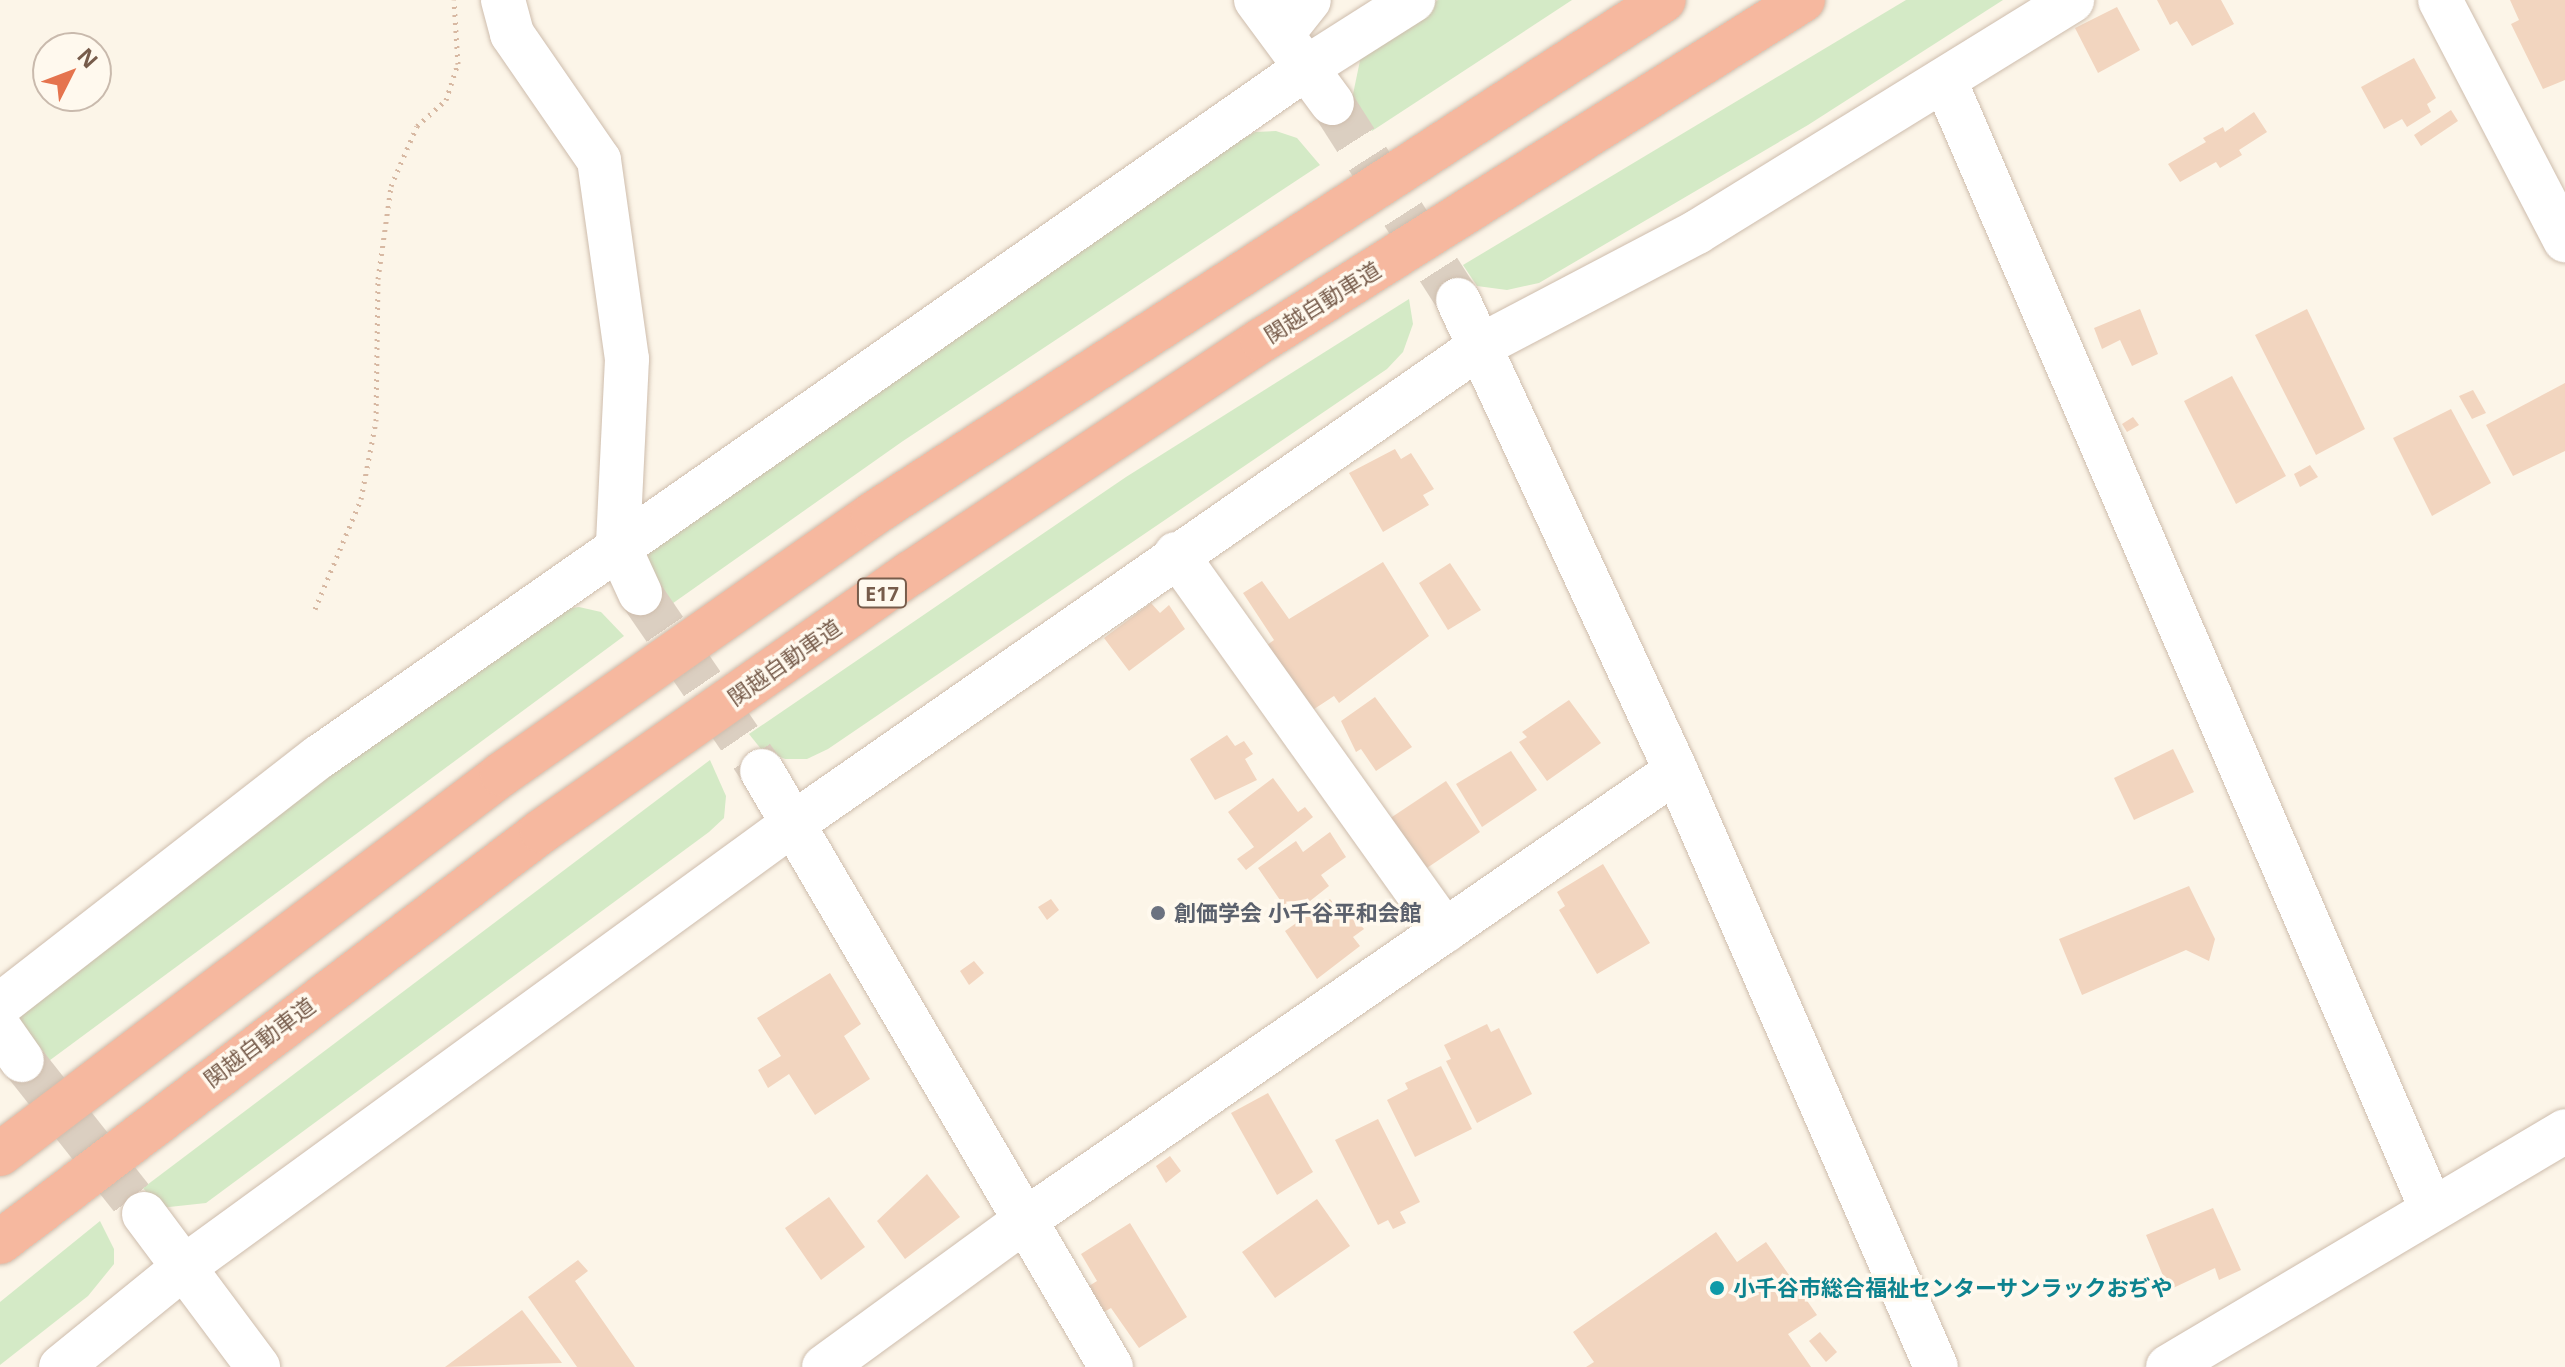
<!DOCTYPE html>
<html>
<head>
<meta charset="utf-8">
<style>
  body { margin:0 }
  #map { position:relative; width:2565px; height:1367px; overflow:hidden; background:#fcf5e8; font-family:"Noto Sans","Noto Sans JP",sans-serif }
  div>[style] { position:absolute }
  .green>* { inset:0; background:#d4eac6 }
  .building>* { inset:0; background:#f2d5bf }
  .minor-tunnel>* { height:44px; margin-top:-22px; transform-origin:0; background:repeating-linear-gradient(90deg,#dbcfc1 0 44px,transparent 0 66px) }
  .path>* { height:5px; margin-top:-2.5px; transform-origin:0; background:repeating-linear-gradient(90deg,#d7b8a2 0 2px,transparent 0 8px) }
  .roads { filter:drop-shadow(0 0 2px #cebdad) drop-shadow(0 0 2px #cebdad) }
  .minor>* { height:44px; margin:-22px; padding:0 22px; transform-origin:22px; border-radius:22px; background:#fff }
  .highway>* { height:44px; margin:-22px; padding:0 22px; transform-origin:22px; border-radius:22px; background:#f6b89f }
  .dots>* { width:22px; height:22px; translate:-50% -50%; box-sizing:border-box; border:4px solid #fff9ee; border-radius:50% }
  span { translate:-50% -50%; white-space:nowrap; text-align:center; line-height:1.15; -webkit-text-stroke:7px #fff9ee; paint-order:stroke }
  .shield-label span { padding:2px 6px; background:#fff9ee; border:2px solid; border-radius:6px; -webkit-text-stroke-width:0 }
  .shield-label { font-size:20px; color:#775c4b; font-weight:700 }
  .street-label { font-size:22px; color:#775c4b }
  .worship-label { font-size:22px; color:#5b616d; font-weight:700 }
  .left { translate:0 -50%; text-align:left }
  .culture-label { font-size:22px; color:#0d838f; font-weight:700 }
  .north { position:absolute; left:32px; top:32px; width:80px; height:80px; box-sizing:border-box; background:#fff9ee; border:2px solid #c9baad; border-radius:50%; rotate:48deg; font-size:22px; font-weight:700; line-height:32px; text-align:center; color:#775c4b }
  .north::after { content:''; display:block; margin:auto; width:28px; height:36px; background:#e5744e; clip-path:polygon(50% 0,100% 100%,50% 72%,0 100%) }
</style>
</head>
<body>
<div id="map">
  <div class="green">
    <div style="clip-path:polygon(1438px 0,1572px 0,1372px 131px,1352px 99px,1362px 51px)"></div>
    <div style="clip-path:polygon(1906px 0,2003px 0,1808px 125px,1539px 283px,1507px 290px,1477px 286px,1463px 265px)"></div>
    <div style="clip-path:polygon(1276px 131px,1297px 138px,1320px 165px,903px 441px,659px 613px,639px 572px,652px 548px,1178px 176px,1255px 132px)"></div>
    <div style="clip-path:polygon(1409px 299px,1413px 324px,1403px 352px,1387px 369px,828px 749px,807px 759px,785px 759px,761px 749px,749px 734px,1126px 477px)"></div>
    <div style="clip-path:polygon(579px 607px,601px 612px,624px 636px,38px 1069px,17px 1025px,22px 1011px,490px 652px,557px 610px)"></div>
    <div style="clip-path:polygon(710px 760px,726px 796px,724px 818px,709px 832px,206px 1203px,160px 1208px,143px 1188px)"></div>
    <div style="clip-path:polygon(100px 1221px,114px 1249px,114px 1264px,88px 1296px,0 1365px,0 1302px)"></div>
  </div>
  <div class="building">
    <div style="clip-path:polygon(2157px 0,2221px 0,2234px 24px,2192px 46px,2177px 21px,2170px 25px)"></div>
    <div style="clip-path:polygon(2510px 0,2565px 0,2565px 80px,2543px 89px,2511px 24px,2519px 20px)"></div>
    <div style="clip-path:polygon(2117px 7px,2140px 50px,2098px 73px,2075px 28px)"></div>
    <div style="clip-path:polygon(2414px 58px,2436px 98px,2427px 104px,2431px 112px,2407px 127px,2402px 119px,2384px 129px,2361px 87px)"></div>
    <div style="clip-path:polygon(2451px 110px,2458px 121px,2421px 146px,2414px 135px)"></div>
    <div style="clip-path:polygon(2254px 112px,2267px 132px,2239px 150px,2242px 155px,2220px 168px,2216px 162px,2180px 182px,2168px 164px,2206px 142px,2203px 138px,2223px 127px,2225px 132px)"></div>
    <div style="clip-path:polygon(2140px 309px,2158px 354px,2132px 366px,2120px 340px,2102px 349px,2094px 328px)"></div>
    <div style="clip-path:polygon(2307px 309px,2365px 429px,2316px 455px,2255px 335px)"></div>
    <div style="clip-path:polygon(2232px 376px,2286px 476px,2236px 504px,2184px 401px)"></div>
    <div style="clip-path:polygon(2565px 383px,2565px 451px,2513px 476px,2486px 425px)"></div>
    <div style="clip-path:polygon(2473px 390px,2486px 413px,2472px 419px,2459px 396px)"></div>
    <div style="clip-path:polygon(2451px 409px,2491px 483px,2432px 516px,2393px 438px)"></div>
    <div style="clip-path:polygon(2133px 417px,2139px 425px,2127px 432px,2122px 424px)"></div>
    <div style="clip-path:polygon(1395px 449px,1401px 459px,1411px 453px,1434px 489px,1423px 495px,1429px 505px,1383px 532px,1349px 473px)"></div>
    <div style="clip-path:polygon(2310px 465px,2318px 477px,2300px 487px,2294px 474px)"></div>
    <div style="clip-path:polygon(1383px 562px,1429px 636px,1339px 703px,1334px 696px,1305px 715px,1263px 648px,1274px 640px,1243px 593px,1262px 581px,1289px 619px)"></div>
    <div style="clip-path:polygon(1450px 563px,1481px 610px,1448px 630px,1419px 583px)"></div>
    <div style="clip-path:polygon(1151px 603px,1160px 613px,1169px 605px,1185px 629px,1129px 671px,1104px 638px)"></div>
    <div style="clip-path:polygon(1375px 697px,1412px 747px,1376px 771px,1361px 749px,1356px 752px,1341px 721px)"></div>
    <div style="clip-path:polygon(1569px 700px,1601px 743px,1547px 781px,1519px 742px,1527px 737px,1522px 732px)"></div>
    <div style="clip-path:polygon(1227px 735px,1235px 746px,1244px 741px,1253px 754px,1245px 759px,1257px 780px,1215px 800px,1190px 759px)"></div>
    <div style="clip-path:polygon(2173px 749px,2194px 792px,2134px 820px,2114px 778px)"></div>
    <div style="clip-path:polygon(1511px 751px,1537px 790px,1482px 827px,1456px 784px)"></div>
    <div style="clip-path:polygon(1273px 778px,1298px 812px,1305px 807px,1313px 817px,1246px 870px,1237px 859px,1254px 847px,1228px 812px)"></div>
    <div style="clip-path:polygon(1446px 781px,1480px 832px,1424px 870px,1389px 819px)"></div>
    <div style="clip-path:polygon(1330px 832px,1346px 857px,1321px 875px,1329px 886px,1291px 916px,1258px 868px,1296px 841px,1303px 852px)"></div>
    <div style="clip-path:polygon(1603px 864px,1650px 943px,1597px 974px,1559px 910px,1565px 906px,1557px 892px)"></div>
    <div style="clip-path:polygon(2189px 886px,2215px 939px,2209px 961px,2186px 950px,2082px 995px,2059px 939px)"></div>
    <div style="clip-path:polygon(1051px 899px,1059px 910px,1047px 920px,1038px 907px)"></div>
    <div style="clip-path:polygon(1330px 899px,1346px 919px,1352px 915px,1364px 929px,1353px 937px,1360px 946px,1317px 979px,1285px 931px)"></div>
    <div style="clip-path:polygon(974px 961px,984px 973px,969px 985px,960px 971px)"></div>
    <div style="clip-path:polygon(830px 973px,861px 1024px,844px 1036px,870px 1079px,815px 1115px,789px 1074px,768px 1088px,758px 1070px,781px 1056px,757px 1018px)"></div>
    <div style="clip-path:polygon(1487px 1024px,1491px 1032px,1499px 1028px,1532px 1094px,1477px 1123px,1446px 1061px,1451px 1059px,1444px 1045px)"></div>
    <div style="clip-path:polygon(1441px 1066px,1472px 1129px,1415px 1157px,1387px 1100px,1408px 1089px,1405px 1083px)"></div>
    <div style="clip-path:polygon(1268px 1093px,1313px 1172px,1277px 1195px,1231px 1113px)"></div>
    <div style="clip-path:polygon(1378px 1119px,1420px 1202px,1400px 1212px,1406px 1223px,1393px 1229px,1388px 1220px,1378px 1225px,1335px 1140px)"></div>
    <div style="clip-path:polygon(1170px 1156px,1181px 1171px,1166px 1183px,1156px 1166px)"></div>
    <div style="clip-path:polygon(927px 1174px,960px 1217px,905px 1259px,877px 1221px)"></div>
    <div style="clip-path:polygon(829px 1197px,865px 1247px,821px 1280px,785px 1228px)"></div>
    <div style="clip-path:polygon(1317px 1199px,1350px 1246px,1275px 1298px,1242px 1252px)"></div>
    <div style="clip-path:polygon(2213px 1208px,2241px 1270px,2219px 1280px,2215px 1268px,2169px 1290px,2146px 1235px)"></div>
    <div style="clip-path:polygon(1130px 1223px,1187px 1317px,1139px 1348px,1111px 1308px,1104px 1312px,1089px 1286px,1097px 1281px,1081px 1254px)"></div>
    <div style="clip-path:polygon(1716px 1232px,1737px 1262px,1766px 1242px,1817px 1315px,1788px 1334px,1811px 1367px,1586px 1367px,1594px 1362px,1573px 1332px)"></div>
    <div style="clip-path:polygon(578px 1260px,588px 1271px,575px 1281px,635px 1367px,577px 1367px,528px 1297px)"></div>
    <div style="clip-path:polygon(522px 1310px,562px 1363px,445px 1367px)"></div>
    <div style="clip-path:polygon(1820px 1332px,1837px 1352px,1826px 1362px,1809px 1341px)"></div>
  </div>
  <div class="minor-tunnel">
    <div style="left:1332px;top:103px;width:234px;rotate:57.4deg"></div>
    <div style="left:640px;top:593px;width:216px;rotate:55.6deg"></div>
    <div style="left:22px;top:1060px;width:196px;rotate:51.6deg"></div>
  </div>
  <div class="path">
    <div style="left:315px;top:609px;width:119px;rotate:-67.3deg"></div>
    <div style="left:361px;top:499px;width:79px;rotate:-79.1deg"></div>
    <div style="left:376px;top:421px;width:142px;rotate:-89.2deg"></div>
    <div style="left:378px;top:279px;width:94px;rotate:-82deg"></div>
    <div style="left:391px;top:186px;width:65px;rotate:-66.6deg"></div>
    <div style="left:417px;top:126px;width:39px;rotate:-42deg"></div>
    <div style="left:446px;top:100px;width:38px;rotate:-72deg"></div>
    <div style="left:458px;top:64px;width:64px;rotate:-93.6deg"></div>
  </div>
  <div class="roads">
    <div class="minor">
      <div style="left:503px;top:0;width:35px;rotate:75deg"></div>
      <div style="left:512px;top:34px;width:153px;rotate:55.4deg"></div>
      <div style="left:599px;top:160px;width:201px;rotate:82deg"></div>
      <div style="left:627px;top:359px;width:186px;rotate:92.8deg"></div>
      <div style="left:618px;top:545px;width:53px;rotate:65.4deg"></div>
      <div style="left:1256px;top:0;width:128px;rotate:53.6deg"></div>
      <div style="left:2440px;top:0;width:271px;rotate:62.5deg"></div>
      <div style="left:1282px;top:34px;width:43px;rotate:-51.5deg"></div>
      <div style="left:1945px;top:81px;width:1227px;rotate:66.67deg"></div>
      <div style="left:1458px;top:300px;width:519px;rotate:65.16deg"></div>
      <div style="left:1676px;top:771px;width:650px;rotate:66.43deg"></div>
      <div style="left:1176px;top:554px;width:463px;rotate:54.5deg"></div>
      <div style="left:762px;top:771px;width:691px;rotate:59.65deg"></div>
      <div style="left:0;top:1005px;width:404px;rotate:-37.9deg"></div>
      <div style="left:319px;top:757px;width:1204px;rotate:-34.92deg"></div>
      <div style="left:1306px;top:68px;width:127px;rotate:-32.4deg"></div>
      <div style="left:0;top:1029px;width:38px;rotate:55deg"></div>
      <div style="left:144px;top:1214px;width:191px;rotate:53.3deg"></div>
      <div style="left:61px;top:1367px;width:159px;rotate:-39.1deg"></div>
      <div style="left:184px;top:1267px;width:754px;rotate:-36.05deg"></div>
      <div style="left:794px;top:823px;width:838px;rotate:-34.79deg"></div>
      <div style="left:1482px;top:345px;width:243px;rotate:-27.7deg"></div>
      <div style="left:1697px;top:232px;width:441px;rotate:-31.7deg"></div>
      <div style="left:824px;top:1367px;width:253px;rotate:-36.1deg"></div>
      <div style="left:1028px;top:1218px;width:787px;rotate:-34.6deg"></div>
      <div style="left:2168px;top:1367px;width:462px;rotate:-30.7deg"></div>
    </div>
    <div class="highway">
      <div style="left:0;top:1154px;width:630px;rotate:-37.12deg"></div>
      <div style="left:502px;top:774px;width:453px;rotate:-35deg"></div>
      <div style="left:873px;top:514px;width:943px;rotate:-33.02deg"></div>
      <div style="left:0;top:1242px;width:680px;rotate:-37.17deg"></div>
      <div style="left:542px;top:831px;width:450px;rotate:-35deg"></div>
      <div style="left:911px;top:573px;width:421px;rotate:-33.6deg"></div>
      <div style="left:1262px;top:340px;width:639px;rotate:-32.15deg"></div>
    </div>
  </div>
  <div class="dots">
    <div style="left:1158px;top:913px;background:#6b7280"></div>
    <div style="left:1717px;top:1288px;background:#0f9aa8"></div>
  </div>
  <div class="shield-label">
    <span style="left:882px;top:593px">E17</span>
  </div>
  <div class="street-label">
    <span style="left:1322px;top:302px;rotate:-32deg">関越自動車道</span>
    <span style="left:784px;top:662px;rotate:-35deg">関越自動車道</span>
    <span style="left:259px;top:1042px;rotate:-37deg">関越自動車道</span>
  </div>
  <div class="worship-label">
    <span class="left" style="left:1174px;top:913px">創価学会 小千谷平和会館</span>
  </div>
  <div class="culture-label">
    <span class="left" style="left:1733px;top:1288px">小千谷市総合福祉センターサンラックおぢや</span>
  </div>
  <div class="north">N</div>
</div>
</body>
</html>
